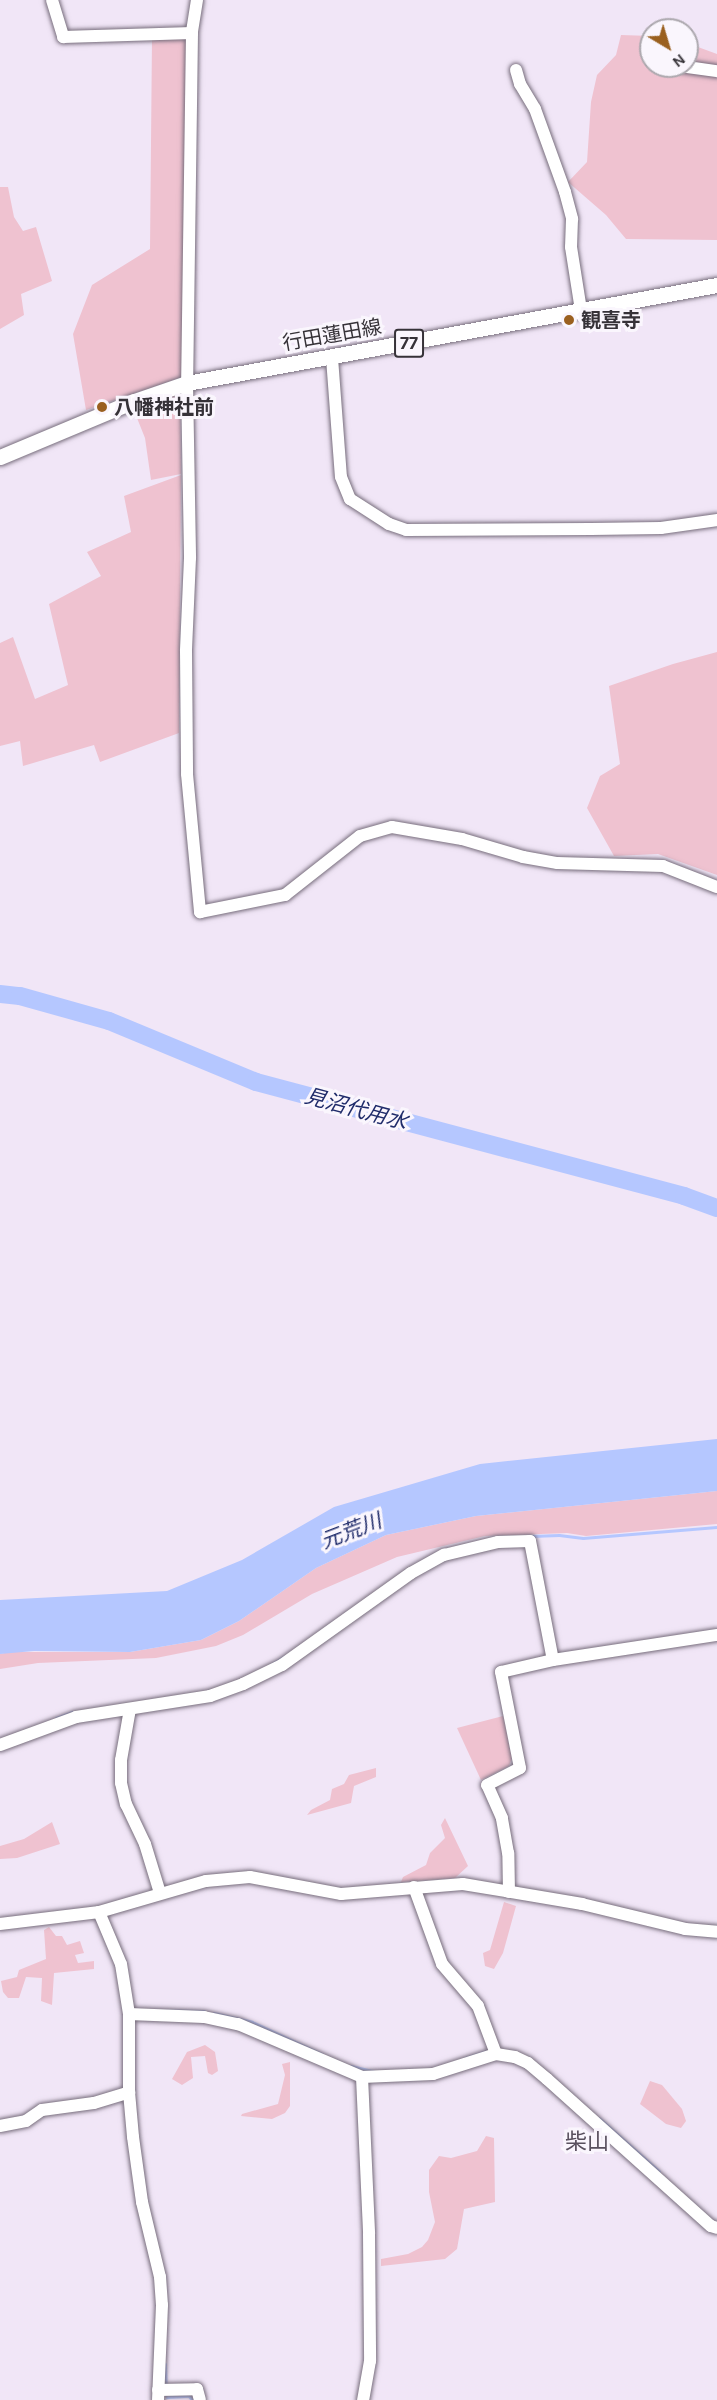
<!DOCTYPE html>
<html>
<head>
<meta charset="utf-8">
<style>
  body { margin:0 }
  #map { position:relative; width:717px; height:2400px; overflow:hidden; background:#f1e6f7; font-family:Karla,"Noto Sans JP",sans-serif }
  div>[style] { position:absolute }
  .green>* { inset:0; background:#efc2d0 }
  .water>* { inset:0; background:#b5c7ff }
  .stream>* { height:3px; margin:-1.5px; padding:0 1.5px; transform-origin:1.5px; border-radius:1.5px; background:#b5c7ff }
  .canal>* { height:10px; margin:-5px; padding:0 5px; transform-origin:5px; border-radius:5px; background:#b5c7ff }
  .river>* { height:18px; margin:-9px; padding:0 9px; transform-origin:9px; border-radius:9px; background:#b5c7ff }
  .roads { filter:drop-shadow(0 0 2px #776d7c) drop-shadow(0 0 2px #776d7c) }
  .minor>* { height:12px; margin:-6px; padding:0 6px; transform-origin:6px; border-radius:6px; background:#fff }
  .major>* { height:15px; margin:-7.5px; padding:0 7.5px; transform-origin:7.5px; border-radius:7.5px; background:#fff }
  .dots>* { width:16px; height:16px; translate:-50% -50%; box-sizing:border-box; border:3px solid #faf6fd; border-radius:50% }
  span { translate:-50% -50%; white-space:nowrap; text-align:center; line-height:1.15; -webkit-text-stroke:6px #faf6fd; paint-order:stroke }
  .shield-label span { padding:2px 4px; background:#faf6fd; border:2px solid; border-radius:4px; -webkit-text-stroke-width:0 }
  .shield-label { font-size:18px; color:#363238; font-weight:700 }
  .poi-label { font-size:20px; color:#363238; font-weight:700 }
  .left { translate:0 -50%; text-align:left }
  .street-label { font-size:20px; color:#363238 }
  .water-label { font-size:21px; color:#1f2b6a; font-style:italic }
  .quarter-label { font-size:22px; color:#59505e }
  .north { position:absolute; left:639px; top:18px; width:60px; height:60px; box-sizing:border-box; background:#faf6fd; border:2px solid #aca8ae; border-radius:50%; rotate:142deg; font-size:16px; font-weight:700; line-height:24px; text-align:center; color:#363238 }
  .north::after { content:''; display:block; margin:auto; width:21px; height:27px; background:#9a601f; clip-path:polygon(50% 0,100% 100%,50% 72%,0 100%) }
</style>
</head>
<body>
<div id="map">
  <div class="green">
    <div style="clip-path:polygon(621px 35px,651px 36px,651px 66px,687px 66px,687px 43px,717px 54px,717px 240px,626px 239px,606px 215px,568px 182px,587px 162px,591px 102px,597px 75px,616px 55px)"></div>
    <div style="clip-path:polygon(152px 37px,188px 38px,182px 377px,86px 410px,73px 334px,92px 285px,150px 249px)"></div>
    <div style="clip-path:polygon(0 187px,8px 187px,14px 217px,23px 231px,36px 227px,52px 281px,21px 294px,24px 315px,0 329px)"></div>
    <div style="clip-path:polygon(180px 392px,181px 474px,151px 480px,145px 438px,133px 408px)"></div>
    <div style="clip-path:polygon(181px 475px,179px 733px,100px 762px,94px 745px,23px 766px,20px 741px,0 746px,0 643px,13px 637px,35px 699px,68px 685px,49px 604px,101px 576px,87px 552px,131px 532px,124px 496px)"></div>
    <div style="clip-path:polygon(717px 652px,717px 875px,658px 854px,614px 856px,587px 808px,600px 776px,620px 764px,609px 686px,673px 664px)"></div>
    <div style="clip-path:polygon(717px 1491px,717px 1524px,586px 1536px,567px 1533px,485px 1536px,397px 1557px,312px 1594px,243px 1635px,216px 1646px,156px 1658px,38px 1663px,0 1669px,0 1654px,9px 1652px,130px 1652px,201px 1640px,239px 1621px,316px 1568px,386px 1535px,476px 1516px)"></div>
    <div style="clip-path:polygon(503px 1716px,512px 1758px,509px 1766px,481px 1780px,457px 1728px)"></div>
    <div style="clip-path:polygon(376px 1768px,376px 1777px,354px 1786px,351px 1803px,307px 1815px,311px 1810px,330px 1800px,332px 1789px,344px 1784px,349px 1775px)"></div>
    <div style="clip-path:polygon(445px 1818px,468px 1866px,455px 1878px,401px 1882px,403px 1877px,426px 1865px,430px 1853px,445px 1838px,441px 1825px)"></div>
    <div style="clip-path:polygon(52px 1822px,60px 1844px,17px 1858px,0 1859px,0 1846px,24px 1839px)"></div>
    <div style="clip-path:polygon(504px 1902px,516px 1906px,503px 1953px,494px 1969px,485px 1966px,483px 1953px,490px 1950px)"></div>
    <div style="clip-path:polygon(49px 1927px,56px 1936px,62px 1936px,67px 1945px,80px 1941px,84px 1953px,75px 1955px,78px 1963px,94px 1961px,94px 1969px,54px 1973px,52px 2005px,41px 2001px,42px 1978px,26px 1977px,19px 1998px,8px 1998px,3px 1992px,1px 1981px,17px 1977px,19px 1970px,46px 1959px,44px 1930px)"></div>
    <div style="clip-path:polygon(205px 2045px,215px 2052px,218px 2071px,212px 2075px,208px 2073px,205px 2056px,191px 2057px,193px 2078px,182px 2085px,172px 2079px,187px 2052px)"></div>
    <div style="clip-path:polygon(290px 2062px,290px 2106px,285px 2113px,272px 2119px,241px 2116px,242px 2114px,278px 2104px,285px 2075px,282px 2064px)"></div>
    <div style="clip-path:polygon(650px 2081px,662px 2085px,682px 2109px,686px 2121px,681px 2128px,666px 2124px,640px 2104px)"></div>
    <div style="clip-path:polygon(486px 2136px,494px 2138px,495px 2202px,464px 2209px,457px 2249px,445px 2259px,381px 2266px,381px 2259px,408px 2254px,422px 2247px,428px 2240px,435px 2222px,429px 2192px,429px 2170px,439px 2156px,451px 2158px,477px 2151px)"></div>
  </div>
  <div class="water">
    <div style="clip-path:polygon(717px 1439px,717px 1491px,476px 1516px,386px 1535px,316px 1568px,239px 1621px,201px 1640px,130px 1652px,34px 1651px,0 1654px,0 1600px,167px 1591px,242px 1560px,334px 1507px,480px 1464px)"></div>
  </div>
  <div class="stream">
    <div style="left:531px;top:1536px;width:28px;rotate:-2deg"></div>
    <div style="left:559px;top:1535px;width:24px;rotate:7deg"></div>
    <div style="left:583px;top:1538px;width:134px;rotate:-4.7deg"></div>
    <div style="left:270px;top:1665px;width:17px;rotate:-31deg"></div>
    <div style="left:56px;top:1718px;width:17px;rotate:-21deg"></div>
    <div style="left:137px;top:2010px;width:67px;rotate:0.9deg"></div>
    <div style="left:214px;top:2013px;width:39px;rotate:13deg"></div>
    <div style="left:252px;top:2022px;width:77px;rotate:24.6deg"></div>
    <div style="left:465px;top:2058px;width:23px;rotate:-18deg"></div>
    <div style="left:351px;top:2066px;width:23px;rotate:13deg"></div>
    <div style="left:599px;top:2118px;width:80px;rotate:41.5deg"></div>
    <div style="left:165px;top:2364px;width:23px;rotate:88deg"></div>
    <div style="left:167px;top:2394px;width:3px;rotate:90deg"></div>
    <div style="left:167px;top:2397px;width:22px;rotate:-3deg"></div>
    <div style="left:189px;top:2396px;width:5px;rotate:53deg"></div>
  </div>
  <div class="canal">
    <div style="left:256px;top:1082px;width:443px;rotate:14.9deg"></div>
    <div style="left:684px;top:1196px;width:35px;rotate:20deg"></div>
  </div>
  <div class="river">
    <div style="left:0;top:994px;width:20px;rotate:6deg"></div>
    <div style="left:20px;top:996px;width:92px;rotate:15.7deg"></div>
    <div style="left:109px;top:1021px;width:159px;rotate:22.5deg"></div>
    <div style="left:256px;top:1082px;width:443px;rotate:14.9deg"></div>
    <div style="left:684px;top:1196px;width:35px;rotate:20deg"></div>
  </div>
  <div class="roads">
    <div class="minor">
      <div style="left:52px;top:0;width:39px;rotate:73deg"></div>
      <div style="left:63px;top:37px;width:129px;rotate:-1.8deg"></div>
      <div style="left:197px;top:0;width:33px;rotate:99deg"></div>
      <div style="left:192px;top:33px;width:350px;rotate:90.8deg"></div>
      <div style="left:187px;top:383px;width:175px;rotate:89deg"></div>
      <div style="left:190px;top:558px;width:93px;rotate:92.5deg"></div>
      <div style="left:186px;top:651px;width:123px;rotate:89.5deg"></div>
      <div style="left:187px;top:774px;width:139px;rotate:84.6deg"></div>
      <div style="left:200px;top:912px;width:87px;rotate:-11.3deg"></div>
      <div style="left:285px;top:895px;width:95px;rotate:-38.2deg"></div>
      <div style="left:360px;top:836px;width:33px;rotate:-16deg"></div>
      <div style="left:392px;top:827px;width:71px;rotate:9.7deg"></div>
      <div style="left:462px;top:839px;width:64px;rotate:16.4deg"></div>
      <div style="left:523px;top:857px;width:35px;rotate:10deg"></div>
      <div style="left:557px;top:863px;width:106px;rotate:1.6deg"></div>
      <div style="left:663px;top:866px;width:58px;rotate:21.3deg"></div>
      <div style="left:680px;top:66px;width:37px;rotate:8deg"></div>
      <div style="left:516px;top:70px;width:15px;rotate:74deg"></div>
      <div style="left:520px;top:84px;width:29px;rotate:59deg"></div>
      <div style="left:535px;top:109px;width:88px;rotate:70.1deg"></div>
      <div style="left:565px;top:192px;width:28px;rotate:75deg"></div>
      <div style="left:572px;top:219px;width:28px;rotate:92deg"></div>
      <div style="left:571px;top:247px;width:64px;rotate:81deg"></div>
      <div style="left:332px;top:358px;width:119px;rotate:85.7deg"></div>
      <div style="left:341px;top:477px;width:24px;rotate:68deg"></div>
      <div style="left:350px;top:499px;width:46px;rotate:32.7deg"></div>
      <div style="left:389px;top:524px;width:18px;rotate:19deg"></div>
      <div style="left:406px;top:530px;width:185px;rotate:-0.3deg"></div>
      <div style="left:591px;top:529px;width:70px;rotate:-0.8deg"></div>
      <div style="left:661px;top:528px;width:57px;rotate:-8.1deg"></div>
      <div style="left:130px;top:1709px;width:52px;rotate:100deg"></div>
      <div style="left:121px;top:1760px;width:23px;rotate:90deg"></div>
      <div style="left:121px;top:1783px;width:22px;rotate:77deg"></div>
      <div style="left:126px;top:1804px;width:44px;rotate:64.6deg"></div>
      <div style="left:145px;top:1844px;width:51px;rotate:73deg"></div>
      <div style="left:0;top:1745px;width:81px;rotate:-20.2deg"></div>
      <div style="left:76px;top:1717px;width:136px;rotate:-8.9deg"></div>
      <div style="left:210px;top:1696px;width:35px;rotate:-20deg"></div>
      <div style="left:243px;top:1684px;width:43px;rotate:-26deg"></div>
      <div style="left:282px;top:1665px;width:158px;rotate:-35.5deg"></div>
      <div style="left:411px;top:1573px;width:38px;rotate:-29deg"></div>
      <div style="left:444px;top:1555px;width:56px;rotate:-13.5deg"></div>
      <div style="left:498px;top:1542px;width:32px;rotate:-2deg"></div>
      <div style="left:530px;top:1541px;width:121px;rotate:79.1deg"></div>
      <div style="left:414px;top:1887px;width:82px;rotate:70deg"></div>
      <div style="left:442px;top:1964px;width:55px;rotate:49.4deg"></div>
      <div style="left:478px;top:2006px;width:51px;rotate:69.4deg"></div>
      <div style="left:509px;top:1892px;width:39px;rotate:-91deg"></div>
      <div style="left:508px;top:1853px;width:36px;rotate:-100deg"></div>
      <div style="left:502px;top:1818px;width:36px;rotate:-114deg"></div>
      <div style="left:487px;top:1785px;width:37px;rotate:-27deg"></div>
      <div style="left:520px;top:1768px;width:98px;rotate:-101.2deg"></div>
      <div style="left:501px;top:1672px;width:53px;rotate:-13deg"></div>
      <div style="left:553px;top:1660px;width:166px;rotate:-8.7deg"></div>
      <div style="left:99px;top:1912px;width:56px;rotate:67.1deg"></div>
      <div style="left:121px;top:1964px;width:51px;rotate:80.9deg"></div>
      <div style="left:129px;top:2014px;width:78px;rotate:90deg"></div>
      <div style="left:129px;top:2092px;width:45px;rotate:84.9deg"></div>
      <div style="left:133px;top:2137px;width:66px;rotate:82.1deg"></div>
      <div style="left:142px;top:2202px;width:77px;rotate:76.5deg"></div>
      <div style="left:160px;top:2277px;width:28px;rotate:86deg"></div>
      <div style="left:162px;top:2305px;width:95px;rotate:92.4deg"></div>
      <div style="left:0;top:1924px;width:100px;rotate:-6.9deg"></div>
      <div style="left:99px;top:1912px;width:111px;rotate:-16.2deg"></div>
      <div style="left:206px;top:1881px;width:44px;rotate:-5.2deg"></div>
      <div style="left:250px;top:1877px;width:93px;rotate:10.6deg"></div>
      <div style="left:341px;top:1894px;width:122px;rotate:-4.7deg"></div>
      <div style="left:463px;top:1884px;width:121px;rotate:9.5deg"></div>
      <div style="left:582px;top:1904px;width:106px;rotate:13.6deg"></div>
      <div style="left:685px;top:1929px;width:32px;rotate:5deg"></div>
      <div style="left:129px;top:2014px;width:75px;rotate:2.3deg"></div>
      <div style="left:204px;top:2017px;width:35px;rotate:12deg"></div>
      <div style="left:238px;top:2024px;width:135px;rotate:23.1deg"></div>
      <div style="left:362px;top:2077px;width:71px;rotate:-2.4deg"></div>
      <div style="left:433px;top:2074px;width:66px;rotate:-17.6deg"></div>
      <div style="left:496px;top:2054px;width:19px;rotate:9deg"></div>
      <div style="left:515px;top:2057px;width:14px;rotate:25deg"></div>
      <div style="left:528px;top:2063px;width:25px;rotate:40deg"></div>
      <div style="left:547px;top:2079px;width:220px;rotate:41.9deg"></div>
      <div style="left:711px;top:2226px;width:6px;rotate:18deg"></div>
      <div style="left:362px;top:2077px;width:157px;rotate:87.4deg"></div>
      <div style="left:369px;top:2234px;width:127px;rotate:89.5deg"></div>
      <div style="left:370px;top:2361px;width:40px;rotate:100deg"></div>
      <div style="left:0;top:2126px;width:26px;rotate:-11deg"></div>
      <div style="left:26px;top:2121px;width:19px;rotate:-35deg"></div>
      <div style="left:42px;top:2110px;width:52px;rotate:-7.7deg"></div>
      <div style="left:94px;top:2103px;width:37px;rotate:-17deg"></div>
      <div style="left:158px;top:2390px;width:39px;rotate:-1deg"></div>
      <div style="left:197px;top:2389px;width:11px;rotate:75deg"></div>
    </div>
    <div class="major">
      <div style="left:0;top:457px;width:145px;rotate:-22.7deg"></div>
      <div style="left:134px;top:401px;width:56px;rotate:-18.8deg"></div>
      <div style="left:187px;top:383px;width:539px;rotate:-10.48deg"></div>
    </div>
  </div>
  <div class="dots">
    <div style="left:569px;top:320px;background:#9a601f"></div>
    <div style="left:102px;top:407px;background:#9a601f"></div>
  </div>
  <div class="shield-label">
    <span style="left:409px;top:343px">77</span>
  </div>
  <div class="poi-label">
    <span class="left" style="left:581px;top:320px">観喜寺</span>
    <span class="left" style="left:114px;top:407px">八幡神社前</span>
  </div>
  <div class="street-label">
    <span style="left:332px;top:335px;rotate:-10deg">行田蓮田線</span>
  </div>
  <div class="water-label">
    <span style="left:356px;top:1109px;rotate:15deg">見沼代用水</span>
    <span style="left:351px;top:1531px;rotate:-21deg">元荒川</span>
  </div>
  <div class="quarter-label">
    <span style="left:587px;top:2143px">柴山</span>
  </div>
  <div class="north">N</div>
</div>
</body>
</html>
